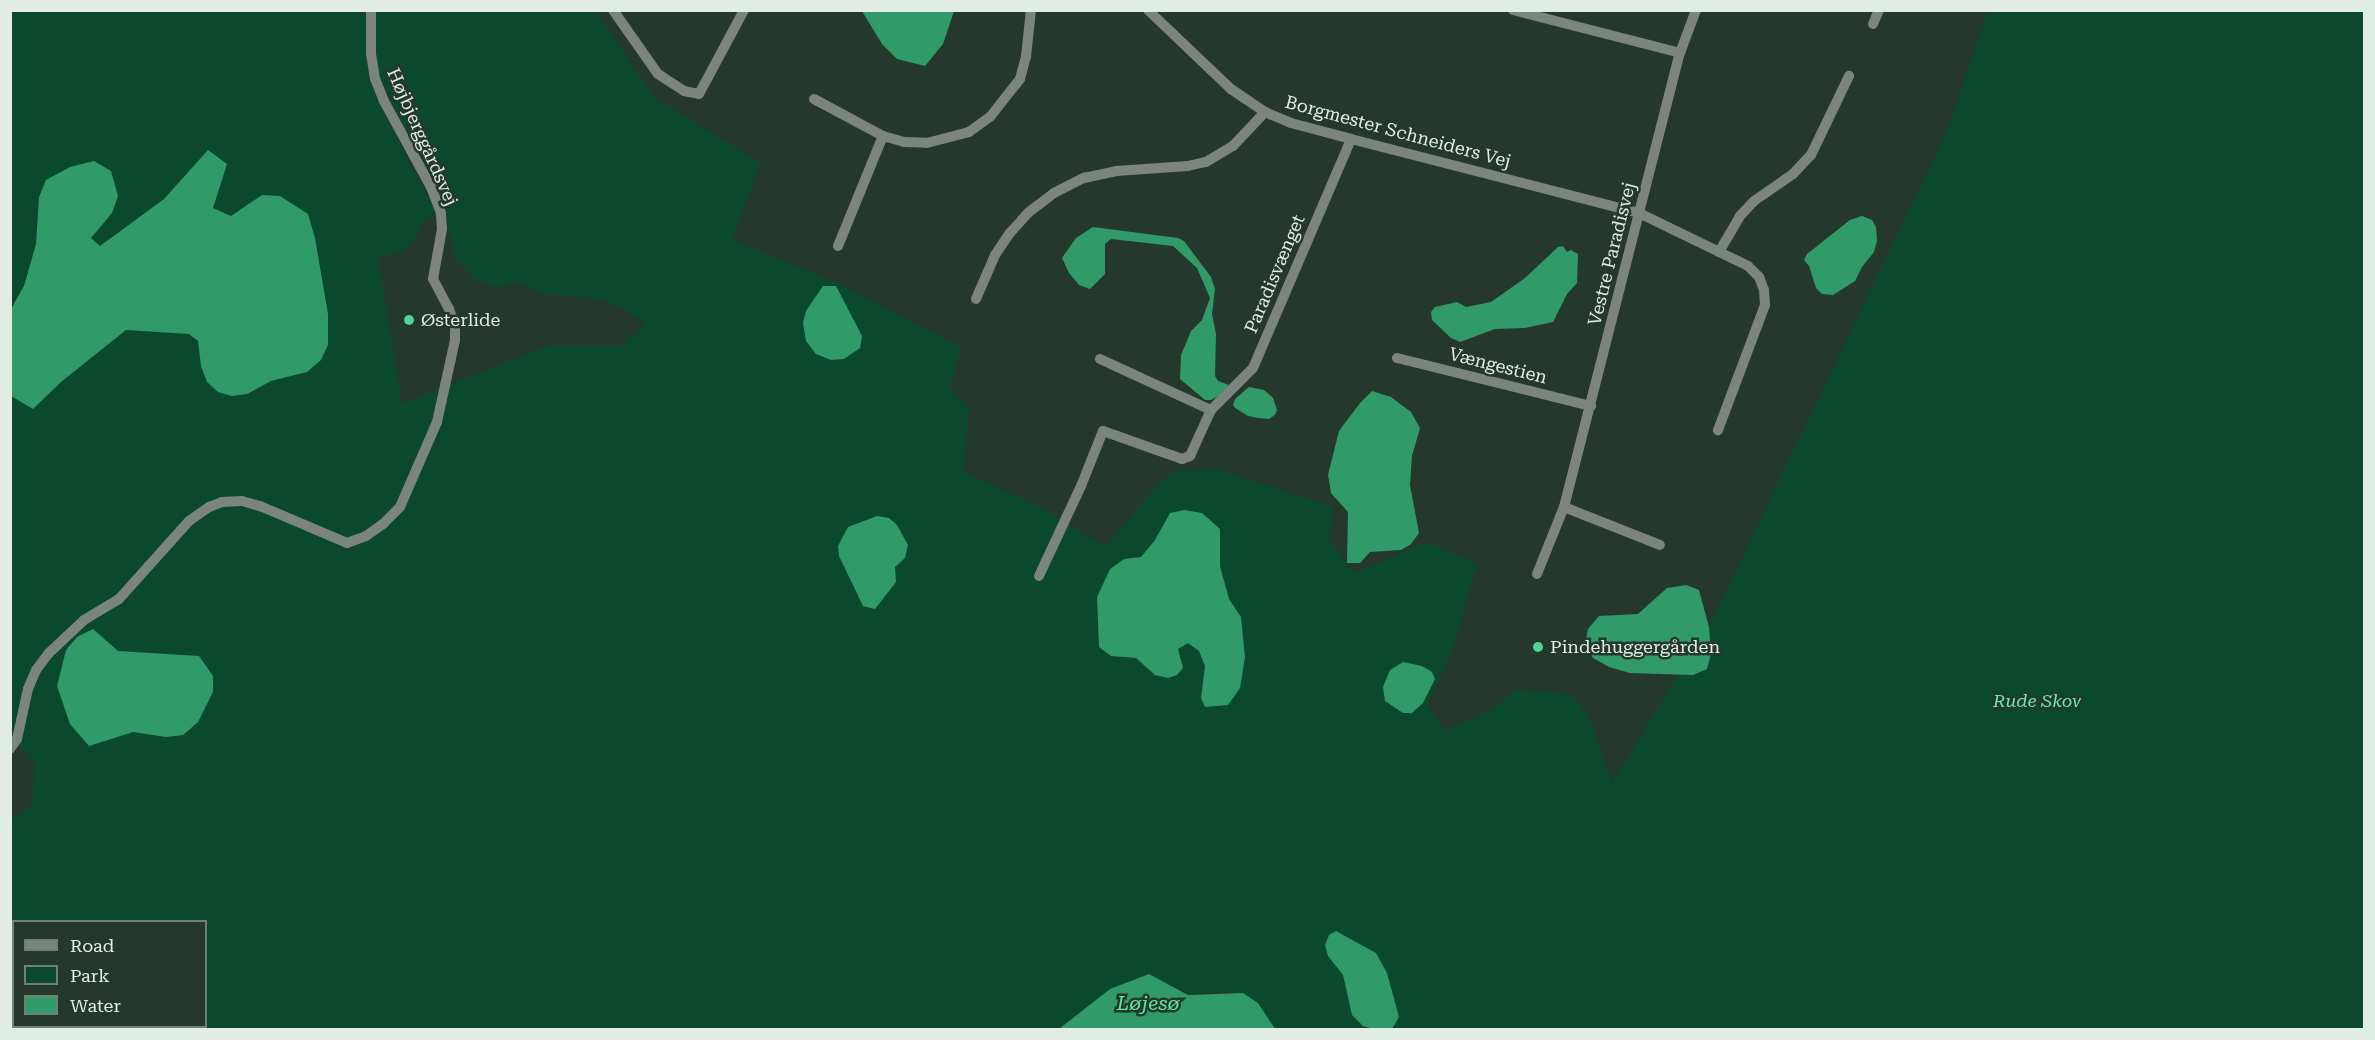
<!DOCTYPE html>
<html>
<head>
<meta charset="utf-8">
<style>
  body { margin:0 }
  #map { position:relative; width:2375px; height:1040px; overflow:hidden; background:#25382d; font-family:"Roboto Serif",serif }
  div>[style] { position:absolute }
  .green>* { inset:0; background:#0a492e }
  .water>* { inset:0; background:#309a69 }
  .minor>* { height:10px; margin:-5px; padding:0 5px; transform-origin:5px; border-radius:5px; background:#7b847f }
  .dots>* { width:16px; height:16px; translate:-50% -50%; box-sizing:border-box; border:3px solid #25382d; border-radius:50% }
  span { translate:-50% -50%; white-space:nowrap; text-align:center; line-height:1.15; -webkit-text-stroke:5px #25382d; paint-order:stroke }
  .street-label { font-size:18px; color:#e1ece5 }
  .poi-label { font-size:18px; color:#e1ece5 }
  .left { translate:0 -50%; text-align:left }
  .park-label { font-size:18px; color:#66edab; font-style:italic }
  .water-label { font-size:20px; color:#5fe6a4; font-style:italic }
  .frame { position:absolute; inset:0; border:12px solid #e1ece5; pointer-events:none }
  .legend { position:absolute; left:12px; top:920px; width:195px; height:108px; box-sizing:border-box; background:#25382d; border:2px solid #708077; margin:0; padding:8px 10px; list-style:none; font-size:18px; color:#e1ece5 }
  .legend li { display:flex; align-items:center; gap:12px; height:30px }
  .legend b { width:30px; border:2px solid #708077 }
</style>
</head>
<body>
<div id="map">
  <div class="green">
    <div style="clip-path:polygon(evenodd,10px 11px,367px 11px,370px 81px,379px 104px,437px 214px,426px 219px,407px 250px,378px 257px,402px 404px,547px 346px,622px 346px,646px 322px,604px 300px,543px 294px,519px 283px,495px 287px,477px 281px,455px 258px,445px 211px,380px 78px,375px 54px,376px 11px,596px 11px,655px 98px,760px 163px,732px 240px,832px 281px,961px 347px,950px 389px,969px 408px,963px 472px,1040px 507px,1106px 547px,1156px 486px,1173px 472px,1217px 469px,1333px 507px,1329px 539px,1354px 574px,1427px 542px,1477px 564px,1452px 652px,1427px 705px,1446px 731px,1490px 711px,1514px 690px,1570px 694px,1590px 718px,1612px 784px,1679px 673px,1693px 675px,1709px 638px,1709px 627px,1949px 127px,1988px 11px,2364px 11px,2364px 1029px,1391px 1029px,1399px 1017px,1376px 953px,1336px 931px,1328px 956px,1343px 975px,1352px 1015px,1363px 1026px,1374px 1029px,1275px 1029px,1258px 1003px,1228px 991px,1188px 995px,1175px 985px,1110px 989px,1059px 1030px,11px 1029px,11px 820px,33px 805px,34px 762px,11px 737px,11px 396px,33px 409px,61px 382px,126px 330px,189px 334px,198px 341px,201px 366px,247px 394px,271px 381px,307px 372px,321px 360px,328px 345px,328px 314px,315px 238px,280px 196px,263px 195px,231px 216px,213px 208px,227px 164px,208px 150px,164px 199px,100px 246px,91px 239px,112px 213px,39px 197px,36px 244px,24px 286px,11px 309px,10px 11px,1170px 513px,1220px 529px,1220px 566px,1229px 599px,1241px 617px,1201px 698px,1206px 666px,1199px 651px,1188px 643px,1178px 649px,1155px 675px,1136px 658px,1128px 656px,1124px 559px,1141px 557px,1155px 540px,1170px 513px,10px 11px,839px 556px,904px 558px,863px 606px,839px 556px,10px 11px,14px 922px,206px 922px,206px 1026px,14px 1026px,14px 922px)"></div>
  </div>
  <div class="water">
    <div style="clip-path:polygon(862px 11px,954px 11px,943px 44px,925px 66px,897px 59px,882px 44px)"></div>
    <div style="clip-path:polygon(208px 150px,227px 164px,213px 208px,231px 216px,262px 195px,280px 196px,308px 214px,315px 238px,328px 314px,328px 345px,321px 360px,307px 372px,271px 381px,247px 394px,232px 396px,218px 392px,207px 382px,201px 366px,198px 341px,189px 334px,126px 330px,61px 382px,33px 409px,11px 396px,11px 309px,24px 286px,36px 244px,39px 197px,46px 180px,70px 167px,94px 161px,111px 171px,118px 196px,112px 213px,91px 238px,100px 246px,164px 199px)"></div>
    <div style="clip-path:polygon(1862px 216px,1872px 220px,1876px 227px,1877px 241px,1874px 252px,1862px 267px,1855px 281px,1833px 295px,1822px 294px,1816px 288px,1809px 266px,1804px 260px,1807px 254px,1850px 220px)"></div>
    <div style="clip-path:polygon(1093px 227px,1178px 238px,1184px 241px,1211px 277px,1215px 289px,1212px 314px,1216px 334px,1215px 376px,1218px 381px,1229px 385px,1220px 395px,1211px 400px,1205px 400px,1180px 379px,1181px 355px,1191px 331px,1202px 320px,1210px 298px,1197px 268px,1173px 246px,1111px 239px,1105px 244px,1105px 274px,1090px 289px,1079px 285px,1069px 273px,1062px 258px,1076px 238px)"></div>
    <div style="clip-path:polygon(1563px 246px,1567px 252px,1571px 250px,1578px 254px,1577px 283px,1567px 294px,1553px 322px,1525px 328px,1495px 329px,1460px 342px,1451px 338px,1432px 320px,1431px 312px,1435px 307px,1457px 302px,1466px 307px,1491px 302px,1525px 278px,1558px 247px)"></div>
    <div style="clip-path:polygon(823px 286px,836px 286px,862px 336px,860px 348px,844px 359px,831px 360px,816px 354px,806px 341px,803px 323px,806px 311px)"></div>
    <div style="clip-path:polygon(1249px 387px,1264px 390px,1273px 398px,1277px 410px,1275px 415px,1269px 419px,1258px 418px,1248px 416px,1235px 408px,1233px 405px,1235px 399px)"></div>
    <div style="clip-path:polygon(1372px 391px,1391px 397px,1411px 412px,1420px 428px,1412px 456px,1410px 485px,1419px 533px,1411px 544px,1401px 550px,1370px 552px,1360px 563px,1347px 563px,1348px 512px,1331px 493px,1328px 475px,1339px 431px,1360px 403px)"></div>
    <div style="clip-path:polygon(1184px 510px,1202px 513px,1220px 529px,1220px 566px,1229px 599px,1241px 617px,1245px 657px,1240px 688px,1228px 705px,1205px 707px,1201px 698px,1205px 666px,1199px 651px,1188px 643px,1178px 649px,1183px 668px,1177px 675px,1168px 678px,1155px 675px,1136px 658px,1111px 656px,1099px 647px,1097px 597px,1110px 569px,1124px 559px,1141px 557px,1155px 540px,1170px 513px)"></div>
    <div style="clip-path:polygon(877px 516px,889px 518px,897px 525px,908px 545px,905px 558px,895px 567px,896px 582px,875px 609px,863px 606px,839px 556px,838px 546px,848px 527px)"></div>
    <div style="clip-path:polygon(1686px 585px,1699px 590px,1709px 627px,1711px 653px,1707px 669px,1693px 675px,1630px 673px,1609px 667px,1593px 658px,1585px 644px,1588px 629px,1599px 616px,1638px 614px,1667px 588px)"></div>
    <div style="clip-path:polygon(93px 629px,118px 651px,199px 656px,213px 676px,213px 692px,198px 722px,183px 735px,166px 737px,133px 732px,89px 746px,70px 724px,57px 686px,66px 650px,77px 637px)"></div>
    <div style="clip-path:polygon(1403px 662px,1422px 666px,1432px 672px,1435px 679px,1423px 703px,1412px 713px,1403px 713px,1385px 701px,1383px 687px,1390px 670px)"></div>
    <div style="clip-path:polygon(1336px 931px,1376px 953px,1387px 973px,1399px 1017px,1392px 1029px,1374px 1029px,1363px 1026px,1352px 1015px,1343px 975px,1328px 956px,1325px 945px,1329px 935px)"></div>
    <div style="clip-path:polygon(1149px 974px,1188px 995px,1243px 993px,1258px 1003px,1275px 1029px,1059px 1029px,1110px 989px)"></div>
  </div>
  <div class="minor">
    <div style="left:613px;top:10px;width:78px;rotate:54.9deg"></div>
    <div style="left:658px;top:74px;width:31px;rotate:33deg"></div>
    <div style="left:684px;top:91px;width:15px;rotate:11deg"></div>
    <div style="left:699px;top:94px;width:95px;rotate:-61.8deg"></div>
    <div style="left:1148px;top:10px;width:115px;rotate:43.6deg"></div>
    <div style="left:1231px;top:89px;width:41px;rotate:34.1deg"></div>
    <div style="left:1265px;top:112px;width:28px;rotate:23deg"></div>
    <div style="left:1291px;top:123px;width:62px;rotate:14.9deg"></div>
    <div style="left:1351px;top:139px;width:297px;rotate:14.4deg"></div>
    <div style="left:1639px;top:213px;width:121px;rotate:25.9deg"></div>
    <div style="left:1748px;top:266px;width:16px;rotate:45deg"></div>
    <div style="left:1759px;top:277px;width:14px;rotate:69deg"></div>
    <div style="left:1764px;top:290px;width:15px;rotate:86deg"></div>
    <div style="left:1765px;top:305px;width:134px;rotate:110.6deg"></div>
    <div style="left:1513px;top:10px;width:172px;rotate:14.4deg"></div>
    <div style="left:1873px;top:24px;width:15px;rotate:-67deg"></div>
    <div style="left:814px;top:99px;width:78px;rotate:28.2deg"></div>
    <div style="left:883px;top:136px;width:22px;rotate:16deg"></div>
    <div style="left:904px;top:142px;width:23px;rotate:2deg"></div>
    <div style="left:927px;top:143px;width:43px;rotate:-14.7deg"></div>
    <div style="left:969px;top:132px;width:26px;rotate:-36deg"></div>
    <div style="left:990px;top:117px;width:48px;rotate:-51.7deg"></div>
    <div style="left:1020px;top:79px;width:24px;rotate:-75deg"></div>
    <div style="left:1026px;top:56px;width:46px;rotate:-83.8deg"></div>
    <div style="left:838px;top:246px;width:119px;rotate:-67.8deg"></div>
    <div style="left:1719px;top:252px;width:42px;rotate:-59.7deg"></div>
    <div style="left:1740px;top:216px;width:21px;rotate:-47deg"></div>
    <div style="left:1754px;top:201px;width:47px;rotate:-34.7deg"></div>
    <div style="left:1793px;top:174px;width:26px;rotate:-47deg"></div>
    <div style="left:1811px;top:155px;width:88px;rotate:-64.3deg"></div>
    <div style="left:976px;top:299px;width:48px;rotate:-66.6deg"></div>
    <div style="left:995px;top:255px;width:27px;rotate:-56deg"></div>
    <div style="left:1010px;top:233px;width:28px;rotate:-48deg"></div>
    <div style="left:1029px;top:212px;width:31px;rotate:-37deg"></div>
    <div style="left:1054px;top:193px;width:34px;rotate:-27deg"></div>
    <div style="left:1084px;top:178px;width:33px;rotate:-12deg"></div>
    <div style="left:1116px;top:171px;width:72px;rotate:-4deg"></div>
    <div style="left:1188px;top:166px;width:18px;rotate:-13deg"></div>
    <div style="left:1206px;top:162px;width:31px;rotate:-31deg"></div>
    <div style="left:1233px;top:146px;width:47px;rotate:-46.7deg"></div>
    <div style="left:1397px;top:358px;width:200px;rotate:13.9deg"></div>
    <div style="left:1100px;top:359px;width:122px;rotate:24.7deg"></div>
    <div style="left:1564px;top:507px;width:103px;rotate:21.6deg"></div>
    <div style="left:1537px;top:574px;width:72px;rotate:-68.1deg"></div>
    <div style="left:1564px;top:507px;width:469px;rotate:-75.7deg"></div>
    <div style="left:1680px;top:53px;width:46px;rotate:-69.6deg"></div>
    <div style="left:1039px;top:576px;width:99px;rotate:-65deg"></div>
    <div style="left:1081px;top:486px;width:59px;rotate:-68.2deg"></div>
    <div style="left:1103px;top:431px;width:84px;rotate:19.5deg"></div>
    <div style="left:1182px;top:459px;width:9px;rotate:-21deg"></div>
    <div style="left:1190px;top:456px;width:51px;rotate:-65.5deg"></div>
    <div style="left:1211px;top:410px;width:59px;rotate:-45deg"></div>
    <div style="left:1253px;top:368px;width:249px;rotate:-66.8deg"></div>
    <div style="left:10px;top:749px;width:12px;rotate:-55deg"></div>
    <div style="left:17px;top:739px;width:51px;rotate:-77.6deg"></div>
    <div style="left:28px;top:689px;width:21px;rotate:-67deg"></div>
    <div style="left:36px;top:670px;width:21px;rotate:-53deg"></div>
    <div style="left:49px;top:653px;width:48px;rotate:-43.3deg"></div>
    <div style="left:84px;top:620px;width:41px;rotate:-31deg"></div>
    <div style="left:119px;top:599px;width:105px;rotate:-48.1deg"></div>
    <div style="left:189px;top:521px;width:24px;rotate:-35deg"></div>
    <div style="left:209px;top:507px;width:14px;rotate:-21deg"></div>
    <div style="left:222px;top:502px;width:20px;rotate:-3deg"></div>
    <div style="left:242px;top:501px;width:19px;rotate:16deg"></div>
    <div style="left:260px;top:506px;width:95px;rotate:23deg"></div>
    <div style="left:347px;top:543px;width:20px;rotate:-20deg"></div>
    <div style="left:366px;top:536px;width:21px;rotate:-35deg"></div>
    <div style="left:383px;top:524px;width:24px;rotate:-45deg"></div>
    <div style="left:400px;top:507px;width:93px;rotate:-66.5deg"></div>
    <div style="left:437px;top:422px;width:84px;rotate:-77.6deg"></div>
    <div style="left:455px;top:340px;width:13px;rotate:-90deg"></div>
    <div style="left:455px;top:327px;width:19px;rotate:-108deg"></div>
    <div style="left:449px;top:309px;width:34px;rotate:-118deg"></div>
    <div style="left:433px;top:279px;width:51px;rotate:-79.8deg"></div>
    <div style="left:442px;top:229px;width:16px;rotate:-94deg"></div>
    <div style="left:441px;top:213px;width:28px;rotate:-111deg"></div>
    <div style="left:431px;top:187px;width:98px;rotate:-118.7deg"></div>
    <div style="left:384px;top:101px;width:24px;rotate:-112deg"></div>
    <div style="left:375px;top:79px;width:25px;rotate:-99deg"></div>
    <div style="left:371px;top:54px;width:44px;rotate:-90deg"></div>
  </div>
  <div class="dots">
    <div style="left:409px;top:320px;background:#54d396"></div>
    <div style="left:1538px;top:647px;background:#54d396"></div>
  </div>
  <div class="street-label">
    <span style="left:1398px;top:132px;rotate:15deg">Borgmester Schneiders Vej</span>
    <span style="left:422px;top:137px;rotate:66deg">Højbjerggårdsvej</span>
    <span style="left:1612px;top:254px;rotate:-76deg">Vestre Paradisvej</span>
    <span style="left:1275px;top:274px;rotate:-67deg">Paradisvænget</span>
    <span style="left:1498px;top:366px;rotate:14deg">Vængestien</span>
  </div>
  <div class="poi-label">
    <span class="left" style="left:421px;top:320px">Østerlide</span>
    <span class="left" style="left:1550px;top:647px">Pindehuggergården</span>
  </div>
  <div class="park-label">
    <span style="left:2037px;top:701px">Rude Skov</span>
  </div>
  <div class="water-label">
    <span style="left:1148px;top:1003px">Løjesø</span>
  </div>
  <div class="frame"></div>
  <ul class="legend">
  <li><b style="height:8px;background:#7b847f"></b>Road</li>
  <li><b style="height:16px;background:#0a492e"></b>Park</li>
  <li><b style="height:16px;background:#309a69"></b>Water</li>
  </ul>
</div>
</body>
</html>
